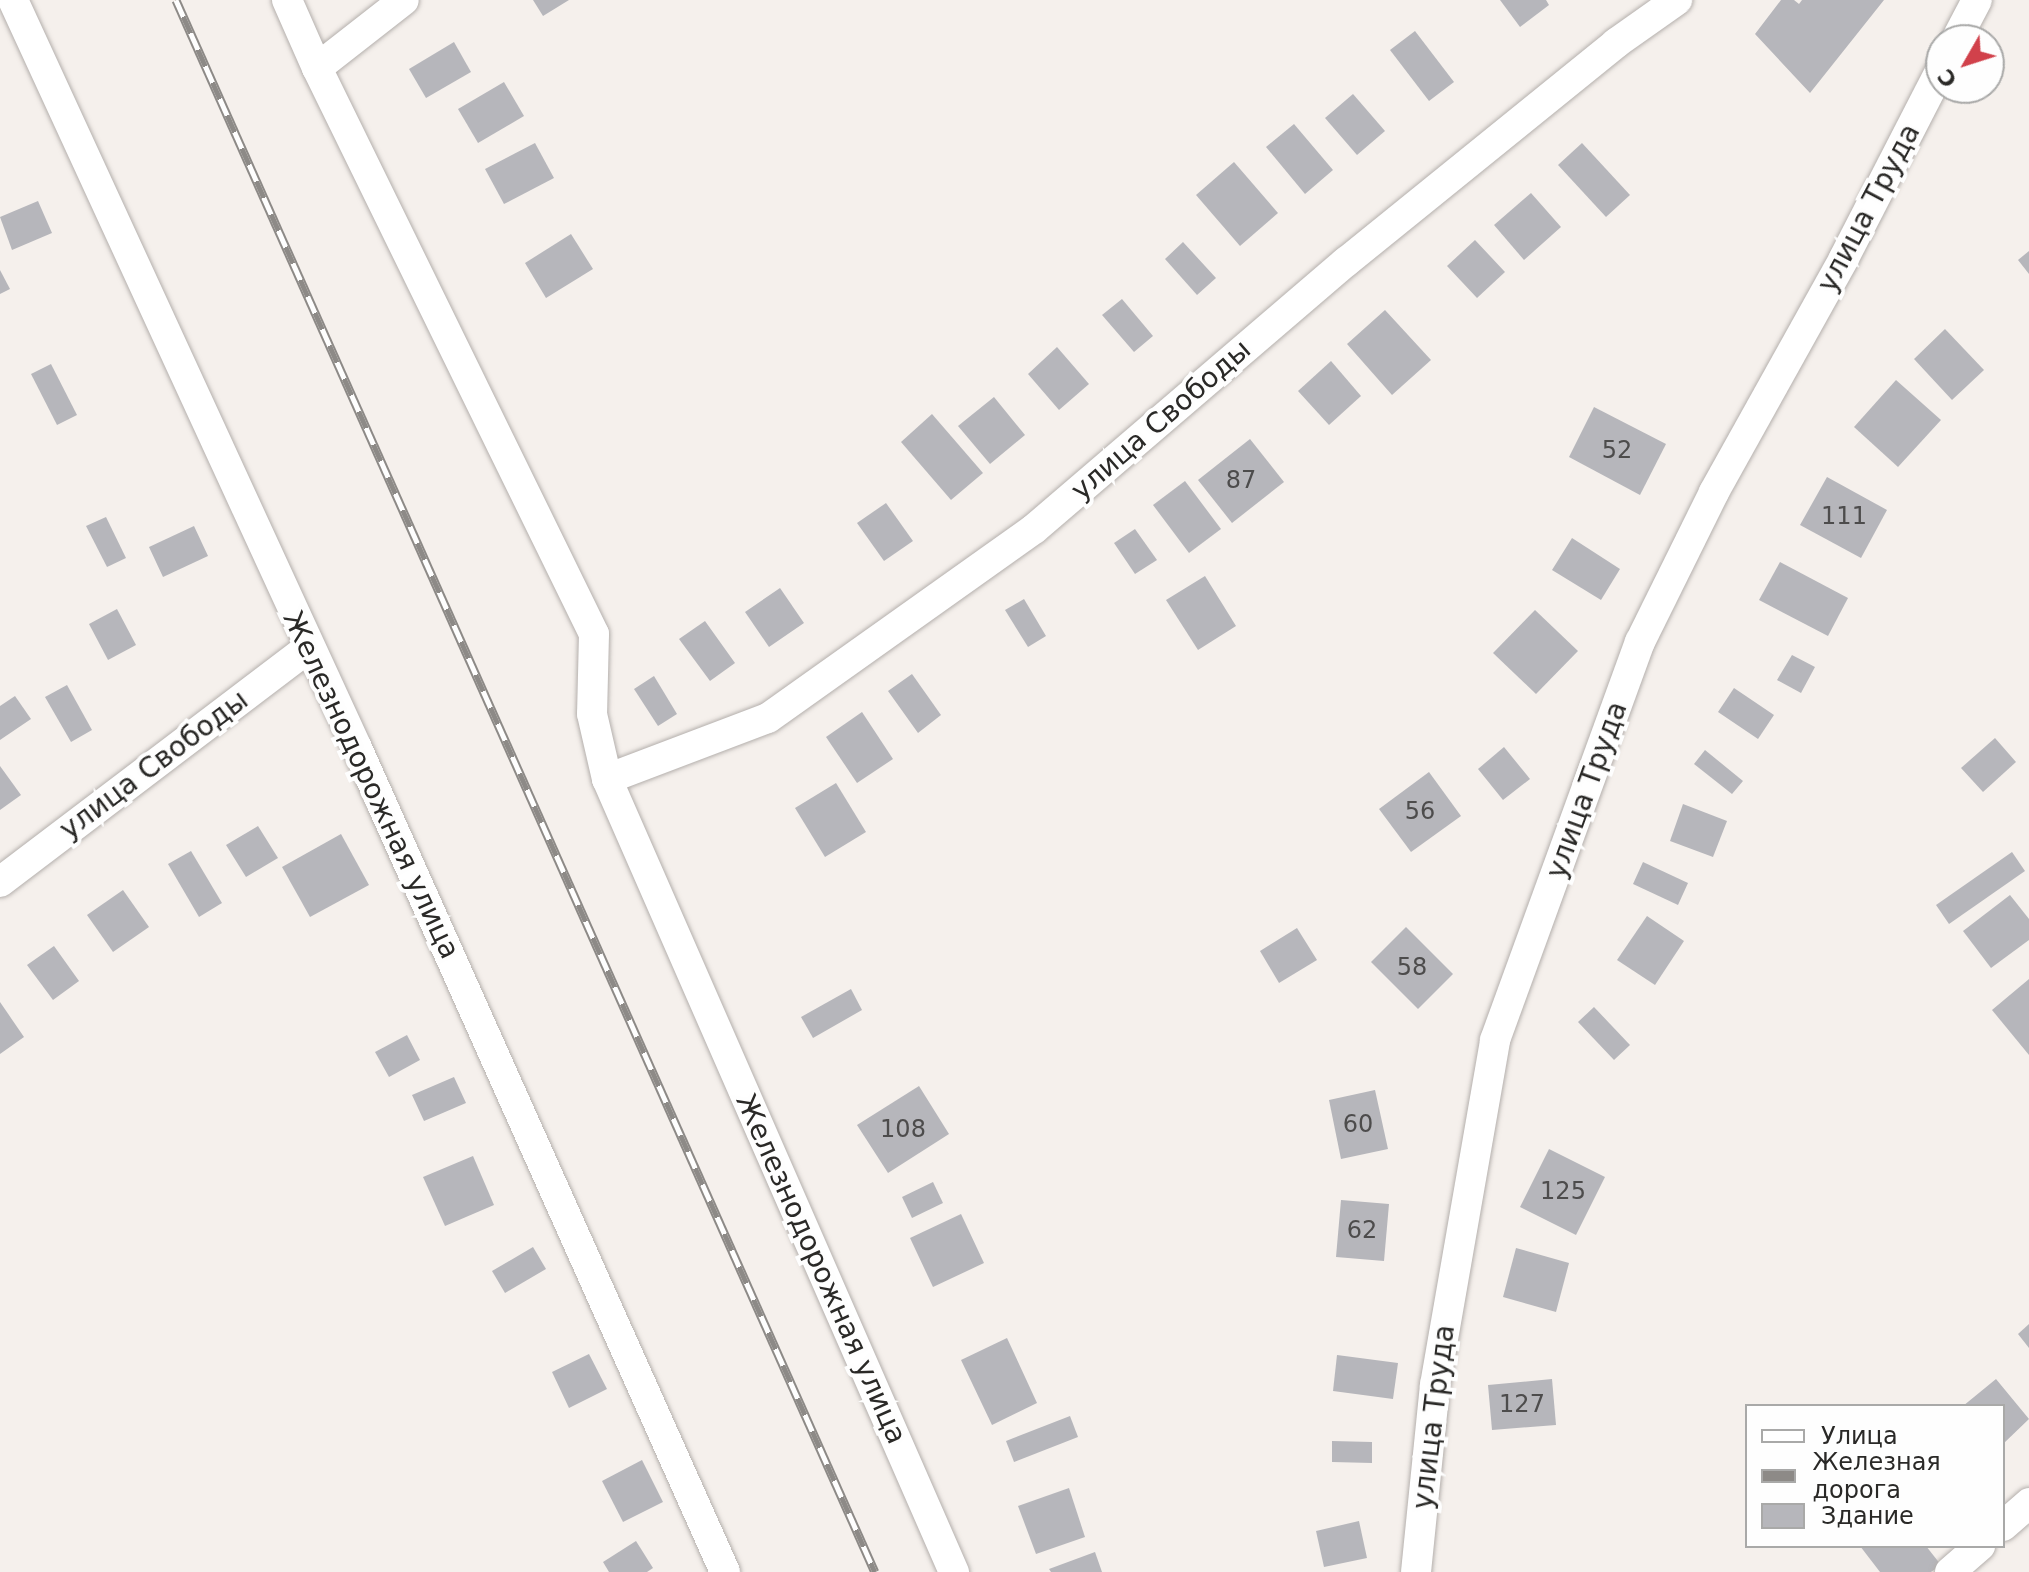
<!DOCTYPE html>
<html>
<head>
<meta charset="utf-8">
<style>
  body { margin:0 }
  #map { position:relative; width:2029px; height:1572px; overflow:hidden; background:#f5f0ec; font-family:"DejaVu Sans",sans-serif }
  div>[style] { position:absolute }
  .building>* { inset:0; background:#b6b6bb }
  .roads { filter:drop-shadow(0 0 2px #b4afac) drop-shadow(0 0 2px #b4afac) }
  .minor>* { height:30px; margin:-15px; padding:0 15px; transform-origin:15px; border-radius:15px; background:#fff }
  .rail>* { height:9px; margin-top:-4.5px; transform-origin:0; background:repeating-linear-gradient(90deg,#fefefe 0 18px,#8d8a87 0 36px); box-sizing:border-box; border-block:2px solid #8d8a87 }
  span { translate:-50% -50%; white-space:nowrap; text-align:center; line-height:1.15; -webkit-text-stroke:8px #fefefe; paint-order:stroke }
  .number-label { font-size:24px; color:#4d4c4c }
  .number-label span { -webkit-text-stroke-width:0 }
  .street-label { font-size:28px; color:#2a2927 }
  .legend { position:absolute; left:1745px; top:1404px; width:260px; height:144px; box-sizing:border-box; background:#fefefe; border:2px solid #a9a9a8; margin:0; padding:10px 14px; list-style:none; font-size:24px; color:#2a2927 }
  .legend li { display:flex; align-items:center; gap:16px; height:40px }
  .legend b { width:40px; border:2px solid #a9a9a8 }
  .north { position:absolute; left:1925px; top:24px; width:80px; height:80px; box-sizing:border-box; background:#fefefe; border:2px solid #a9a9a8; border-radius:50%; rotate:231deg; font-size:22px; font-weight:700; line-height:32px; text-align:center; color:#2a2927 }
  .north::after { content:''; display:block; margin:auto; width:28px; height:36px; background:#d1414b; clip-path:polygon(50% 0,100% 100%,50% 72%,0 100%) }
</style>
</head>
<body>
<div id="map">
  <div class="building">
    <div style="clip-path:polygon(533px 0,569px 0,543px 16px)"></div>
    <div style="clip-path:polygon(1500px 0,1546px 0,1549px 5px,1520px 27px)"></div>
    <div style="clip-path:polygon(1781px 0,1794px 0,1799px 4px,1802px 0,1884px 0,1810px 93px,1755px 34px)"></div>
    <div style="clip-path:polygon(1415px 31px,1454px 82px,1429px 101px,1390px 50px)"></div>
    <div style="clip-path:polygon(454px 42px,471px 72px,426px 98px,409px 69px)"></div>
    <div style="clip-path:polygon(504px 82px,524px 116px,478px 143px,458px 109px)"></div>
    <div style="clip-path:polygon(1353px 94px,1385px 131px,1357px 155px,1325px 118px)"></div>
    <div style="clip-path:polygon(1294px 124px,1333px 170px,1305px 194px,1266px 147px)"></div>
    <div style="clip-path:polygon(535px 143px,554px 178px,504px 204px,485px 169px)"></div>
    <div style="clip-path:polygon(1582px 143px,1630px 195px,1606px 217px,1558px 165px)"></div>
    <div style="clip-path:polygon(1234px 162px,1278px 213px,1240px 246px,1196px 195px)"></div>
    <div style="clip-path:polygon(1531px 193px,1561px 227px,1524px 260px,1494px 225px)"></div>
    <div style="clip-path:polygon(38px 201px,52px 233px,12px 250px,0 217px)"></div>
    <div style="clip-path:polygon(571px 234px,593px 269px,546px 298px,525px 263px)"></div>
    <div style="clip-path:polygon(1475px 240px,1505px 272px,1477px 298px,1447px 266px)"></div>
    <div style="clip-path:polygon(1183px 242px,1216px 278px,1197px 295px,1165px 259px)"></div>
    <div style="clip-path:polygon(2029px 251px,2029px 274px,2018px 260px)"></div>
    <div style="clip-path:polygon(0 270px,10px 289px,0 294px)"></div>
    <div style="clip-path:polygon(1122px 299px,1153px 336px,1134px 352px,1102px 315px)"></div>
    <div style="clip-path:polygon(1385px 310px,1431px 360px,1392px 395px,1347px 344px)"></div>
    <div style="clip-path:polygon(1945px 329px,1984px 370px,1952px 400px,1914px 359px)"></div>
    <div style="clip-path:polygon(1057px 347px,1089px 384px,1059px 410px,1028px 374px)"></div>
    <div style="clip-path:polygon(1331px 361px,1361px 396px,1329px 425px,1298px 391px)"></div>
    <div style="clip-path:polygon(51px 364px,77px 415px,57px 425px,31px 374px)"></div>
    <div style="clip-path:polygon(1896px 380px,1941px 420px,1898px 467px,1854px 427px)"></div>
    <div style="clip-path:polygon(994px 397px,1025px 435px,990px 464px,958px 426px)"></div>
    <div style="clip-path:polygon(1594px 407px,1666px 444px,1640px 495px,1569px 457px)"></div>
    <div style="clip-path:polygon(932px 414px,983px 473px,951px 500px,901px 442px)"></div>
    <div style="clip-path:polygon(1250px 439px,1284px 482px,1232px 523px,1198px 480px)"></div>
    <div style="clip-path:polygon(1827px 477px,1887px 510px,1861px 558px,1800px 525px)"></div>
    <div style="clip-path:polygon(1185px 481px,1221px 529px,1189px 553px,1153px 505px)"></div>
    <div style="clip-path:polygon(886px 503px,913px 541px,884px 561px,857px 523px)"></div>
    <div style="clip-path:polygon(106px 517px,126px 558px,107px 567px,86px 526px)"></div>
    <div style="clip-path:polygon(194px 526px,208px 556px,163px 577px,149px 547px)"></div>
    <div style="clip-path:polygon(1135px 529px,1157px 560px,1135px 574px,1114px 543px)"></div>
    <div style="clip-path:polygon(1572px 538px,1620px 569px,1601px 600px,1552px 570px)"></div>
    <div style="clip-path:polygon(1780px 562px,1848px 598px,1828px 636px,1759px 600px)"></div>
    <div style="clip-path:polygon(1205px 576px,1236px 626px,1198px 650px,1166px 600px)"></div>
    <div style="clip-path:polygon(780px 588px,804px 623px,769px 647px,745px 612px)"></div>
    <div style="clip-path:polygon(1024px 599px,1046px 636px,1028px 647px,1005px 610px)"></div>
    <div style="clip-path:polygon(117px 609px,136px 645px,108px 660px,89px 624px)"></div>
    <div style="clip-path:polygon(1535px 610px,1578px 651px,1536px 694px,1493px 653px)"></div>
    <div style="clip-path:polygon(705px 621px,735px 663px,710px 681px,679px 639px)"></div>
    <div style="clip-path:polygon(1792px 655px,1815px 667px,1801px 693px,1777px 680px)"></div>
    <div style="clip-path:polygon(912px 674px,941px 715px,918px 733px,888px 691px)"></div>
    <div style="clip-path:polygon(654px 676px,677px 714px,658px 726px,634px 689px)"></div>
    <div style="clip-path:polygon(67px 685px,92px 730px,71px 742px,45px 697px)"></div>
    <div style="clip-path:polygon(1734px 688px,1774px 715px,1758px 739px,1718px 712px)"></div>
    <div style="clip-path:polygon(15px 696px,31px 719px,0 740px,0 706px)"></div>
    <div style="clip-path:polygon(862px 712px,893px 759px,857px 783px,826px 737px)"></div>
    <div style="clip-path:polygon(1995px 738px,2016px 762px,1983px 792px,1961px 768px)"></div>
    <div style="clip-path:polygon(1504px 747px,1530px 779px,1503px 800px,1478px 769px)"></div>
    <div style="clip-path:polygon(1705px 750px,1743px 781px,1732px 794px,1694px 764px)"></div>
    <div style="clip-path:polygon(0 766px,21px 795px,0 810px)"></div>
    <div style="clip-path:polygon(1429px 772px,1461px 816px,1411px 852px,1379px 809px)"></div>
    <div style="clip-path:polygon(836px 783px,866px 832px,825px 857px,795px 808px)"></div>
    <div style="clip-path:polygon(1683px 804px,1727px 821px,1713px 857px,1670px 841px)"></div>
    <div style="clip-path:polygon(258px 826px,278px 858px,246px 877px,226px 845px)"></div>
    <div style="clip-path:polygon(341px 834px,369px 885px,310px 917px,282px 867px)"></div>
    <div style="clip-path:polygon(191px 851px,222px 903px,199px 917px,168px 864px)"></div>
    <div style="clip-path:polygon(2012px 852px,2025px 871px,1949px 924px,1936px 905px)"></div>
    <div style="clip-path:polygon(1643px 862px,1688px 883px,1678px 905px,1633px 884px)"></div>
    <div style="clip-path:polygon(123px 890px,149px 927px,113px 952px,87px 915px)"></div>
    <div style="clip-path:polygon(2010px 895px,2029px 919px,2029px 940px,1991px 968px,1963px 931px)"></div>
    <div style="clip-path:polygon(1647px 916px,1684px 941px,1655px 985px,1617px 960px)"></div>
    <div style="clip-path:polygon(1406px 927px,1453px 974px,1418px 1009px,1371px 962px)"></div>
    <div style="clip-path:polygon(1297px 928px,1317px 960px,1279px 983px,1260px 951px)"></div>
    <div style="clip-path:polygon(54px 946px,79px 981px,53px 1000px,27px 965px)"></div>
    <div style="clip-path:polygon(2029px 979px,2029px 1055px,1992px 1010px)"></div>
    <div style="clip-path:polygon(851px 989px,862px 1010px,813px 1038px,801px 1017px)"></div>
    <div style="clip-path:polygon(0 1002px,24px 1037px,0 1054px)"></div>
    <div style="clip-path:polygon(1594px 1007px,1630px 1045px,1614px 1060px,1578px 1022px)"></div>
    <div style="clip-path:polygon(407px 1035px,420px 1060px,389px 1077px,375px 1052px)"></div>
    <div style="clip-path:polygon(454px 1077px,466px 1103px,424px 1121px,412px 1095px)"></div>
    <div style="clip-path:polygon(919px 1086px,949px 1134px,888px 1173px,857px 1125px)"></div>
    <div style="clip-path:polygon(1375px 1090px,1388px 1149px,1341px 1159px,1329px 1100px)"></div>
    <div style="clip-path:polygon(1549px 1149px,1605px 1177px,1576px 1235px,1520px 1207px)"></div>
    <div style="clip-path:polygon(473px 1156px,494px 1205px,445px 1226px,423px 1177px)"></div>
    <div style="clip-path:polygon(933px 1182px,943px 1203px,912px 1218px,902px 1197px)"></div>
    <div style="clip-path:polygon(1341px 1200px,1389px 1204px,1384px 1261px,1336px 1257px)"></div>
    <div style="clip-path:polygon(961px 1214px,984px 1263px,933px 1287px,910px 1238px)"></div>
    <div style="clip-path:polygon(533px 1247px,546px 1269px,505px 1293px,492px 1271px)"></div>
    <div style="clip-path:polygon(1516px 1248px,1569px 1263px,1556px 1312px,1503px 1297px)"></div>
    <div style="clip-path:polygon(2029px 1324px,2029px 1348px,2018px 1334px)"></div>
    <div style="clip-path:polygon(1007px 1338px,1037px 1403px,992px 1425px,961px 1360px)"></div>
    <div style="clip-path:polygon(589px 1354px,607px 1389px,569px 1408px,552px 1372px)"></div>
    <div style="clip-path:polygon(1337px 1355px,1398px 1363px,1393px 1399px,1333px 1391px)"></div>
    <div style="clip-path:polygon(1552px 1379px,1556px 1425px,1492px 1430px,1488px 1385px)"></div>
    <div style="clip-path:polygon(1996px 1379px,2029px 1419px,2003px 1444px,2003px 1406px,1963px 1406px)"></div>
    <div style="clip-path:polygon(1070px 1416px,1078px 1437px,1014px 1462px,1006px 1441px)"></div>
    <div style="clip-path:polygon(1332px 1441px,1372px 1442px,1372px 1463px,1332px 1462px)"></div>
    <div style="clip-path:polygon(642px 1460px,663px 1502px,623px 1522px,602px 1481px)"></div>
    <div style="clip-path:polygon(1069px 1488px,1085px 1537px,1036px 1554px,1018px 1506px)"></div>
    <div style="clip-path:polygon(1359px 1521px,1367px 1558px,1324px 1567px,1316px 1531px)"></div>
    <div style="clip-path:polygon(636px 1541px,653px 1568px,647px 1572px,609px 1572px,603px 1562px)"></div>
    <div style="clip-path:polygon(1860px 1546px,1926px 1546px,1941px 1565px,1931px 1572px,1880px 1572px)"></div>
    <div style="clip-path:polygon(1095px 1552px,1102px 1572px,1051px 1572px,1049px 1569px)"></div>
  </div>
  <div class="roads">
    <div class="minor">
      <div style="left:13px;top:0;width:823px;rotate:65.3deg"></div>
      <div style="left:357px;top:748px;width:902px;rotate:65.93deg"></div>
      <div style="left:287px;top:0;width:74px;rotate:66.2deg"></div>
      <div style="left:317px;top:68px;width:630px;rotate:63.92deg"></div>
      <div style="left:594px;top:634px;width:80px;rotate:91.4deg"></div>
      <div style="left:592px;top:714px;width:67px;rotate:77deg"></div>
      <div style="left:607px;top:779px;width:866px;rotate:66.37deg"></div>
      <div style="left:1956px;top:40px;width:45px;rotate:-62.3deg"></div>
      <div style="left:317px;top:68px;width:110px;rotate:-38deg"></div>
      <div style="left:607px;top:779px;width:172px;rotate:-20.8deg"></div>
      <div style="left:768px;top:718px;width:326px;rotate:-35.4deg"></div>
      <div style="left:1034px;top:529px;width:411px;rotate:-40.6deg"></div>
      <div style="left:1346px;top:262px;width:348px;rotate:-39deg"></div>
      <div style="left:1616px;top:43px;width:75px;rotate:-35.2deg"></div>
      <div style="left:0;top:882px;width:387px;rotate:-37.2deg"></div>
      <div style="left:2003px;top:1526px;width:35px;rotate:-41deg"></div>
      <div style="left:1416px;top:1572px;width:188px;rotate:-84.2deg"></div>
      <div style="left:1435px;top:1385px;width:350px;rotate:-80.1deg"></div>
      <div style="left:1495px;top:1040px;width:424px;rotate:-70deg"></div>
      <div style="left:1640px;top:642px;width:167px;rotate:-63.7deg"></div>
      <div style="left:1714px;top:492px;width:268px;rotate:-60.9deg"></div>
      <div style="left:1844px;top:258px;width:212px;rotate:-62.8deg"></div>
      <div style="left:1950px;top:1572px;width:40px;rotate:-41deg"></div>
    </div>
  </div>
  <div class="rail">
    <div style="left:176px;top:0;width:1720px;rotate:66.03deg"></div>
  </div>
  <div class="number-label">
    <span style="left:1617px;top:451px">52</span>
    <span style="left:1241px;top:481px">87</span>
    <span style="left:1844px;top:517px">111</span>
    <span style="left:1420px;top:812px">56</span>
    <span style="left:1412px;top:968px">58</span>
    <span style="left:1358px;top:1125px">60</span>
    <span style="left:903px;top:1130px">108</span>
    <span style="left:1563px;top:1192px">125</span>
    <span style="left:1362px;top:1231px">62</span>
    <span style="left:1522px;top:1405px">127</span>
  </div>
  <div class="street-label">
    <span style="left:1869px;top:208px;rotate:-62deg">улица Труда</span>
    <span style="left:1161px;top:420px;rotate:-41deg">улица Свободы</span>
    <span style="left:154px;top:765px;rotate:-37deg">улица Свободы</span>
    <span style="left:371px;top:785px;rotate:65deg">Железнодорожная улица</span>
    <span style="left:1587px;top:790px;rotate:-70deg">улица Труда</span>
    <span style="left:821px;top:1269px;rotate:66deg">Железнодорожная улица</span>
    <span style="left:1434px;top:1417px;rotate:-83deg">улица Труда</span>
  </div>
  <ul class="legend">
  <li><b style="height:10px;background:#fff"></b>Улица</li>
  <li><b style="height:10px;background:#8d8a87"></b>Железная дорога</li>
  <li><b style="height:22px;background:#b6b6bb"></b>Здание</li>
  </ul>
  <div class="north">С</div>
</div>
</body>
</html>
